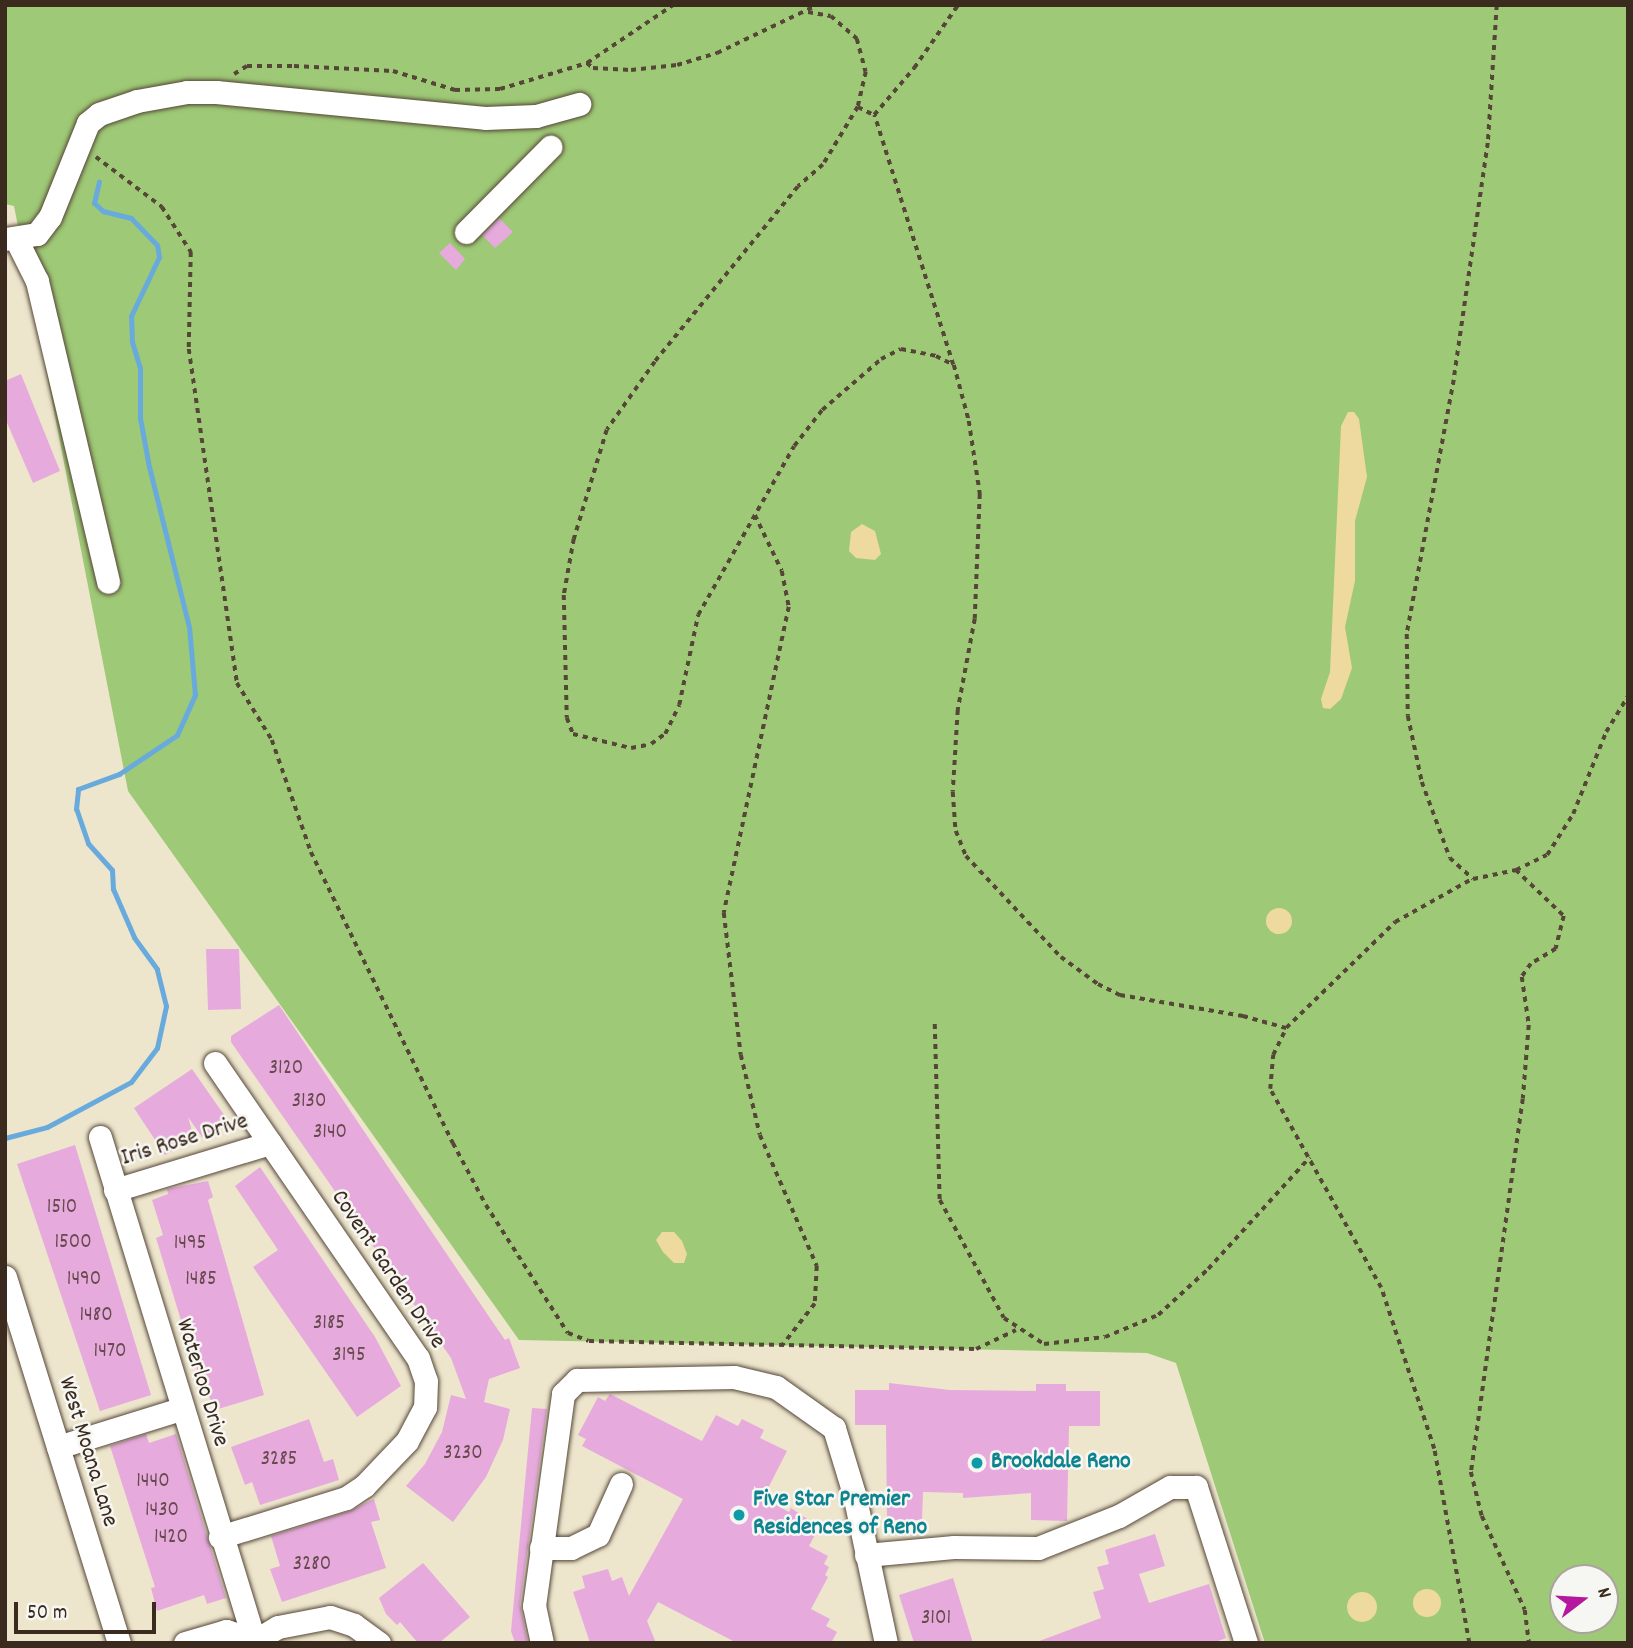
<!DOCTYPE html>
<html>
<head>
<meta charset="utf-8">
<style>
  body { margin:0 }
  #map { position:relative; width:1633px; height:1648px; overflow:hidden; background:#ede6cd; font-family:Dekko,sans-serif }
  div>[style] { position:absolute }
  .green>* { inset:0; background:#9ec976 }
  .sand>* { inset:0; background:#eeda9e }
  .round { border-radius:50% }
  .stream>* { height:5px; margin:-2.5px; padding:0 2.5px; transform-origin:2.5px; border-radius:2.5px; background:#69aadd }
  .building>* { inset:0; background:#e6abdc }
  .path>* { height:3.5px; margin-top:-1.75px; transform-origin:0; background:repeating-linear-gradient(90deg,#564638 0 5px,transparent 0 10px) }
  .roads { filter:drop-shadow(0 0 2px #564638) drop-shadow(0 0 2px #564638) }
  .minor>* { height:23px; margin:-11.5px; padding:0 11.5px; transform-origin:11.5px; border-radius:11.5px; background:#fff }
  .dots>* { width:19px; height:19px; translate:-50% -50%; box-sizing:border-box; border:4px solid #f6f6f2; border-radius:50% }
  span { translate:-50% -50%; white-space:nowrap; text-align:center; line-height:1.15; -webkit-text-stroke:5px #f6f6f2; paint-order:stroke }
  .number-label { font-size:21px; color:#664a4e }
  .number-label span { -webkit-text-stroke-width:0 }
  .street-label { font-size:24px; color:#3b2a1e }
  .culture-label { font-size:24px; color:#0d838f; font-weight:700 }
  .left { translate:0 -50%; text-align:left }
  .frame { position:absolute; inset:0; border:7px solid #3b2a1e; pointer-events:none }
  .north { position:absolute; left:1549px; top:1564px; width:70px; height:70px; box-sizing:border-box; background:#f6f6f2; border:2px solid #aba49d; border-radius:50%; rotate:73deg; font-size:19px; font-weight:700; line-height:28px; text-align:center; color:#3b2a1e }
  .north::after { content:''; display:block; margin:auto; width:24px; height:32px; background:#b5179e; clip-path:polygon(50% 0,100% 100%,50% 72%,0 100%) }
  .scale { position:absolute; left:14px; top:1602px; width:142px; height:32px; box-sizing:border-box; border:4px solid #3b2a1e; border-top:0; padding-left:9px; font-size:21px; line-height:24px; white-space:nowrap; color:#3b2a1e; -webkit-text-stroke:5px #f6f6f2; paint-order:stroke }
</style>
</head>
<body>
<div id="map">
  <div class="green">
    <div style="clip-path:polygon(evenodd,5px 5px,1628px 5px,1628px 1643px,1265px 1643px,1176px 1363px,1147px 1353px,519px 1340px,128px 791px,14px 206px,5px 204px,5px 5px,1563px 1578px,1605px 1578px,1605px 1620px,1563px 1620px,1563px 1578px)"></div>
  </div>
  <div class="sand">
    <div style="clip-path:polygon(1348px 412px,1354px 412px,1359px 419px,1367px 477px,1355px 521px,1355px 581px,1345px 627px,1352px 668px,1341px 699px,1330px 709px,1323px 708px,1321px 699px,1330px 672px,1341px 426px)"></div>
    <div style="clip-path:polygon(862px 524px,875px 531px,881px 554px,875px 560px,856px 558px,849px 551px,851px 532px)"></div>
    <div class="round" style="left:1266px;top:908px;width:26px;height:26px"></div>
    <div style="clip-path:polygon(662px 1232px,674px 1232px,682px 1241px,687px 1254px,684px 1263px,674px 1263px,663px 1252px,656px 1240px)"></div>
    <div class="round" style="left:1413px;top:1589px;width:28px;height:28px"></div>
    <div class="round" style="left:1347px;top:1592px;width:30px;height:30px"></div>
  </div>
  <div class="stream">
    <div style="left:5px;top:1138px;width:43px;rotate:-14.7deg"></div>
    <div style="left:47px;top:1127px;width:95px;rotate:-28.2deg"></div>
    <div style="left:131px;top:1082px;width:43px;rotate:-52.6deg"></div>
    <div style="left:157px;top:1048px;width:43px;rotate:-77.9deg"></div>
    <div style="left:166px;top:1006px;width:38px;rotate:-104deg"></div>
    <div style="left:157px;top:969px;width:39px;rotate:-126deg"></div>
    <div style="left:134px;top:937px;width:52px;rotate:-113.6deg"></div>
    <div style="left:113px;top:889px;width:19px;rotate:-93deg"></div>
    <div style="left:112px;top:870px;width:36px;rotate:-132deg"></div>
    <div style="left:88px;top:843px;width:36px;rotate:-109deg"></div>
    <div style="left:76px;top:809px;width:20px;rotate:-84deg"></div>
    <div style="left:78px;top:789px;width:44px;rotate:-20.1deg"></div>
    <div style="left:119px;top:774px;width:70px;rotate:-33.9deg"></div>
    <div style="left:177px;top:735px;width:44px;rotate:-65.8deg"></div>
    <div style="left:195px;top:695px;width:68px;rotate:-95deg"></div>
    <div style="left:189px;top:627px;width:165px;rotate:-104deg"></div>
    <div style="left:149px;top:467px;width:50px;rotate:-100.4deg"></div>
    <div style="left:140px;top:418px;width:50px;rotate:-90deg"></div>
    <div style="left:140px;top:368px;width:27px;rotate:-107deg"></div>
    <div style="left:132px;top:342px;width:26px;rotate:-92deg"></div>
    <div style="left:131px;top:316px;width:65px;rotate:-64.6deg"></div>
    <div style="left:159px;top:257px;width:12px;rotate:-99deg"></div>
    <div style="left:157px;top:245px;width:37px;rotate:-134deg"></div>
    <div style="left:131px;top:218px;width:29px;rotate:-166deg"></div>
    <div style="left:103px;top:211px;width:12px;rotate:-138deg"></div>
    <div style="left:94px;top:203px;width:22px;rotate:-77deg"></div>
  </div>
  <div class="building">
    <div style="clip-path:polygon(499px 218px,513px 232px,495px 248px,482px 235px)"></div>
    <div style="clip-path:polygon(450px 243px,465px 259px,456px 270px,439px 253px)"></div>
    <div style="clip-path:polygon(21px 374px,60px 471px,33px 483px,5px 418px,5px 381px)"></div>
    <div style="clip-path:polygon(206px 949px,239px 949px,241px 1009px,208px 1010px)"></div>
    <div style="clip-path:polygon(279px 1005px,475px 1296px,505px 1340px,509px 1338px,520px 1368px,489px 1379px,484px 1402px,510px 1409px,503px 1440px,486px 1477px,453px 1522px,406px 1486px,425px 1464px,442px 1432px,451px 1395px,466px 1399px,451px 1358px,231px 1042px,231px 1036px)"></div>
    <div style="clip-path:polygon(192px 1069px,229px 1122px,202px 1137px,188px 1117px,194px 1138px,165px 1155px,134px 1108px)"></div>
    <div style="clip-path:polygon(75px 1145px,151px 1395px,100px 1411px,17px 1164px)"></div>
    <div style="clip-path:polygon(260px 1167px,375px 1337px,401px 1386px,357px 1417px,253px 1267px,278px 1250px,235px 1186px)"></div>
    <div style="clip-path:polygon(208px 1181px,213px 1197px,208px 1200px,264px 1395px,215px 1410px,193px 1360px,156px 1238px,163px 1235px,152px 1200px,168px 1194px,167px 1189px)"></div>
    <div style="clip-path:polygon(889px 1383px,950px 1390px,1036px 1391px,1036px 1384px,1066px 1384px,1066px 1391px,1100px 1391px,1100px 1426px,1069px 1426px,1067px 1521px,1031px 1520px,1031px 1493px,963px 1498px,963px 1493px,923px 1492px,922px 1520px,887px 1520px,886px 1425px,855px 1425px,855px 1390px,889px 1390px)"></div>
    <div style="clip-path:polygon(610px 1394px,702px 1441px,716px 1415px,738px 1426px,742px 1419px,764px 1430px,760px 1438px,787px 1451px,763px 1498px,789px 1512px,791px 1508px,819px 1527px,809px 1546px,828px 1556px,824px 1564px,829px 1567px,825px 1575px,828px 1577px,811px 1609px,830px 1619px,826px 1626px,837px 1632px,831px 1643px,737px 1643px,658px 1602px,647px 1621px,656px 1643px,590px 1643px,573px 1592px,585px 1588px,582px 1576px,608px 1569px,612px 1581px,622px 1577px,629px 1596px,683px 1499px,582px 1446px,586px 1439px,578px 1435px,598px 1397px,605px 1401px)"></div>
    <div style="clip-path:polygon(532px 1408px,547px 1409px,520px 1604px,528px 1643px,515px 1643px,511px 1631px)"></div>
    <div style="clip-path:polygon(309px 1419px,324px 1462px,333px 1459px,339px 1480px,260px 1505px,252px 1482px,245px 1485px,231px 1447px)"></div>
    <div style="clip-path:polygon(146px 1434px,149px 1443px,176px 1434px,226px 1598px,207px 1604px,204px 1595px,157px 1611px,151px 1588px,155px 1587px,110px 1446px)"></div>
    <div style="clip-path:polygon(374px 1499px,380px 1520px,371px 1522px,386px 1568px,282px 1602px,270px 1569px,280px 1566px,271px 1536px,350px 1511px)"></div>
    <div style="clip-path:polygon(1155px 1534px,1165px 1566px,1139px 1574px,1149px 1603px,1209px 1584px,1226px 1638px,1213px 1643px,1034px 1643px,1101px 1618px,1093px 1592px,1104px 1589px,1097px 1567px,1109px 1564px,1105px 1550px)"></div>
    <div style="clip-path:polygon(423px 1563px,470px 1617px,439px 1643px,418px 1643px,400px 1622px,397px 1625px,386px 1614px,379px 1598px)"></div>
    <div style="clip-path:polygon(953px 1578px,973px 1643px,914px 1643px,899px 1595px)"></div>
  </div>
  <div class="path">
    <div style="left:1497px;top:5px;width:138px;rotate:93.7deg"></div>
    <div style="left:1488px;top:143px;width:239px;rotate:98.2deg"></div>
    <div style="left:1454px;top:380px;width:258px;rotate:100.5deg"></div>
    <div style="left:1407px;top:634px;width:82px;rotate:89.3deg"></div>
    <div style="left:1408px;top:716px;width:67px;rotate:78deg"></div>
    <div style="left:1422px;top:782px;width:81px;rotate:69.8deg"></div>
    <div style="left:1450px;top:858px;width:31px;rotate:42deg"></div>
    <div style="left:1473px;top:879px;width:44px;rotate:-11.8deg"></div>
    <div style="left:1516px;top:870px;width:34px;rotate:-26deg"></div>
    <div style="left:1547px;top:855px;width:49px;rotate:-57.6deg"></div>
    <div style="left:1573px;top:814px;width:88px;rotate:-68.1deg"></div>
    <div style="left:1606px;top:732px;width:42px;rotate:-58.6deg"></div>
    <div style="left:808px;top:12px;width:23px;rotate:10deg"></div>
    <div style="left:831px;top:16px;width:35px;rotate:41deg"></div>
    <div style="left:857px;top:39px;width:34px;rotate:75deg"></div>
    <div style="left:866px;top:72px;width:36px;rotate:103deg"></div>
    <div style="left:858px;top:107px;width:68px;rotate:121.1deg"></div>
    <div style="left:823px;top:165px;width:33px;rotate:139deg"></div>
    <div style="left:798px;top:187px;width:226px;rotate:129.3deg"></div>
    <div style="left:655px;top:362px;width:83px;rotate:125.2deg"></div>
    <div style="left:607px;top:430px;width:114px;rotate:106.8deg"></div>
    <div style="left:574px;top:539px;width:57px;rotate:100.1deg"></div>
    <div style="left:564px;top:595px;width:123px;rotate:88.6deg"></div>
    <div style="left:567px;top:718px;width:17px;rotate:69deg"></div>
    <div style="left:573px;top:734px;width:60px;rotate:13.6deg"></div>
    <div style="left:631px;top:748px;width:20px;rotate:-11deg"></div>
    <div style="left:651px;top:744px;width:17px;rotate:-36deg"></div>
    <div style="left:665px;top:734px;width:32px;rotate:-64deg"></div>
    <div style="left:679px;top:705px;width:92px;rotate:-78.1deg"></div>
    <div style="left:698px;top:615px;width:194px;rotate:-60.4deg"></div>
    <div style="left:794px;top:446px;width:46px;rotate:-52.1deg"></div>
    <div style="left:822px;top:410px;width:78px;rotate:-40.8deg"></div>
    <div style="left:881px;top:359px;width:22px;rotate:-27deg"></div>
    <div style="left:901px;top:349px;width:36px;rotate:11deg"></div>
    <div style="left:936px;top:356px;width:20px;rotate:27deg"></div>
    <div style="left:954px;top:365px;width:58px;rotate:75deg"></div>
    <div style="left:969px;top:421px;width:74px;rotate:81.4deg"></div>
    <div style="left:980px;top:494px;width:125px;rotate:92.3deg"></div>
    <div style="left:975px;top:619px;width:93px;rotate:100.6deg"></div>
    <div style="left:958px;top:710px;width:82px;rotate:93.5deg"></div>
    <div style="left:953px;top:792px;width:39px;rotate:86deg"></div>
    <div style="left:956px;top:831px;width:27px;rotate:68deg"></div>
    <div style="left:966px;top:856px;width:139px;rotate:46.8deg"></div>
    <div style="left:1061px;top:957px;width:46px;rotate:36.1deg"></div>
    <div style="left:1098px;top:984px;width:25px;rotate:27deg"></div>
    <div style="left:1120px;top:995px;width:125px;rotate:9.7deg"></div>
    <div style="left:1243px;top:1016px;width:45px;rotate:15.6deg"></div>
    <div style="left:587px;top:63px;width:104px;rotate:-34deg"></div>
    <div style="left:234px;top:74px;width:15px;rotate:-32deg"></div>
    <div style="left:247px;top:66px;width:47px"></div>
    <div style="left:294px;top:66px;width:99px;rotate:2.9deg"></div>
    <div style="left:393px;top:71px;width:65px;rotate:17deg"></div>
    <div style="left:455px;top:90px;width:45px;rotate:-1.3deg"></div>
    <div style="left:500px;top:89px;width:91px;rotate:-16.6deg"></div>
    <div style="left:587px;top:63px;width:8px;rotate:40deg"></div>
    <div style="left:593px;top:68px;width:38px;rotate:3deg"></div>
    <div style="left:631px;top:70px;width:46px;rotate:-6.2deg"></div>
    <div style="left:677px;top:65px;width:42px;rotate:-16.7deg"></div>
    <div style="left:717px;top:53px;width:111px;rotate:-25.6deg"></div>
    <div style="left:858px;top:107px;width:18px;rotate:27deg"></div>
    <div style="left:96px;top:157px;width:83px;rotate:37.1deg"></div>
    <div style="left:162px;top:207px;width:54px;rotate:57.2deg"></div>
    <div style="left:191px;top:252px;width:97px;rotate:91.2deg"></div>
    <div style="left:189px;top:349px;width:337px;rotate:81.8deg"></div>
    <div style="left:237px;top:683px;width:67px;rotate:58.4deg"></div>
    <div style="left:272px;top:740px;width:119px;rotate:70.8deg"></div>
    <div style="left:311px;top:852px;width:324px;rotate:64deg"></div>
    <div style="left:453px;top:1143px;width:70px;rotate:62deg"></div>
    <div style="left:486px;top:1205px;width:152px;rotate:57.4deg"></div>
    <div style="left:568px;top:1333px;width:22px;rotate:21deg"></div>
    <div style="left:589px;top:1341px;width:387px;rotate:1.2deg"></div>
    <div style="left:976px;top:1349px;width:44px;rotate:-25.4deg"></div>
    <div style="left:953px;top:365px;width:262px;rotate:-107.5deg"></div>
    <div style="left:874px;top:115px;width:62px;rotate:-49.6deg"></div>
    <div style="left:914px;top:68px;width:77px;rotate:-55.1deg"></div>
    <div style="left:755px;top:515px;width:62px;rotate:64.3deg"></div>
    <div style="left:782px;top:571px;width:37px;rotate:79deg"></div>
    <div style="left:789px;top:607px;width:313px;rotate:102deg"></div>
    <div style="left:724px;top:913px;width:143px;rotate:83.2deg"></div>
    <div style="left:741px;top:1055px;width:82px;rotate:76.6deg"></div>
    <div style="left:760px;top:1135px;width:143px;rotate:66.5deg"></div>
    <div style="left:817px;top:1266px;width:38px;rotate:93deg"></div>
    <div style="left:815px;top:1304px;width:52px;rotate:128deg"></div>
    <div style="left:1516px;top:870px;width:66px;rotate:43.8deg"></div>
    <div style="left:1564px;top:916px;width:34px;rotate:104deg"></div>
    <div style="left:1556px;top:949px;width:29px;rotate:149deg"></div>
    <div style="left:1531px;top:964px;width:16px;rotate:125deg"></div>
    <div style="left:1522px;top:977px;width:49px;rotate:81.7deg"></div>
    <div style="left:1529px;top:1025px;width:74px;rotate:94.6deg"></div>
    <div style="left:1523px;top:1099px;width:377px;rotate:97.9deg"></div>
    <div style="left:1471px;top:1472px;width:45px;rotate:76deg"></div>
    <div style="left:1482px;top:1516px;width:103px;rotate:65.4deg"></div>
    <div style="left:1525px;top:1610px;width:33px;rotate:83deg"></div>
    <div style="left:935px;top:1024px;width:176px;rotate:88.4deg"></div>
    <div style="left:940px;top:1200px;width:134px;rotate:61.5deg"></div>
    <div style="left:1004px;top:1318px;width:48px;rotate:33deg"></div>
    <div style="left:1044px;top:1344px;width:61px;rotate:-6.5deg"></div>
    <div style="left:1105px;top:1337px;width:57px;rotate:-22.5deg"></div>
    <div style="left:1158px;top:1315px;width:68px;rotate:-42.6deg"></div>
    <div style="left:1208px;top:1269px;width:151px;rotate:-47.7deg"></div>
    <div style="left:1469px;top:1643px;width:197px;rotate:-100.2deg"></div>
    <div style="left:1434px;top:1449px;width:169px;rotate:-108.2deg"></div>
    <div style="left:1381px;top:1288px;width:228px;rotate:-119.2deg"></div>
    <div style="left:1270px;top:1089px;width:34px;rotate:-85deg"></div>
    <div style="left:1273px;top:1055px;width:30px;rotate:-64deg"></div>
    <div style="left:1286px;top:1028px;width:152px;rotate:-44.2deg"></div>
    <div style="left:1395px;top:922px;width:88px;rotate:-29.2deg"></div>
  </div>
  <div class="roads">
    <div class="minor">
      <div style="left:466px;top:232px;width:120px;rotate:-45.3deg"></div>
      <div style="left:5px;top:239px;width:32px;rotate:-9deg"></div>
      <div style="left:37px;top:234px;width:21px;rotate:-53deg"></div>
      <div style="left:50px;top:217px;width:101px;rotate:-68deg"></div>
      <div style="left:88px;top:123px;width:14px;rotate:-39deg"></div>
      <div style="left:99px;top:114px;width:40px;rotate:-18.9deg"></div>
      <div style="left:137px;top:101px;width:51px;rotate:-10.2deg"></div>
      <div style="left:187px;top:92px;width:29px"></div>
      <div style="left:216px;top:92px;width:270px;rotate:5.5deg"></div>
      <div style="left:485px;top:118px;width:51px;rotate:-2.2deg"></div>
      <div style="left:536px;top:116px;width:45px;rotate:-15.6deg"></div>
      <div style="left:16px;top:239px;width:47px;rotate:63.4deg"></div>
      <div style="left:37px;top:281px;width:309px;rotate:76.7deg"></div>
      <div style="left:215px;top:1063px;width:358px;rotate:55.5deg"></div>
      <div style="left:418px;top:1358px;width:24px;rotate:71deg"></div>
      <div style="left:426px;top:1381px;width:26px;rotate:92deg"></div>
      <div style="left:425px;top:1407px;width:38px;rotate:118deg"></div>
      <div style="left:407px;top:1441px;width:62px;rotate:133.7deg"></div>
      <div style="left:364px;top:1486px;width:22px;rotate:146deg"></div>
      <div style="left:346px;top:1498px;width:132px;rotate:162.8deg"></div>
      <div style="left:100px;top:1137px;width:529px;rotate:72.97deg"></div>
      <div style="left:115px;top:1190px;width:162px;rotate:-16.9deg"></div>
      <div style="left:5px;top:1277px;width:383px;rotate:72.7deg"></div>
      <div style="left:58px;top:1447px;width:129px;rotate:-17.2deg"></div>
      <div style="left:541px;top:1548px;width:30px"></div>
      <div style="left:571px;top:1548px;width:30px;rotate:-26deg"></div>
      <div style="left:598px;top:1535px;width:56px;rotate:-65.7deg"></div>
      <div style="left:866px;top:1555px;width:88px;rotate:-5.2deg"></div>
      <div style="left:954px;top:1547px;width:84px;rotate:0.7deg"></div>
      <div style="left:1038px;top:1548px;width:87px;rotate:-21.6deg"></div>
      <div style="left:1119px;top:1516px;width:59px;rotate:-29.6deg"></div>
      <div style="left:1170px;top:1487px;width:26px"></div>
      <div style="left:1196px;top:1487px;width:164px;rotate:72.2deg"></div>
      <div style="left:185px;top:1643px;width:43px;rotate:-16.3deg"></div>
      <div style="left:226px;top:1631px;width:28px;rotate:17deg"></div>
      <div style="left:251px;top:1643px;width:31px;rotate:-31deg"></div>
      <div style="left:278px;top:1627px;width:53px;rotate:-10.9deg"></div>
      <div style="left:330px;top:1617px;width:25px;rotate:18deg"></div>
      <div style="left:354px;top:1625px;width:31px;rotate:36deg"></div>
      <div style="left:542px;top:1643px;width:38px;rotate:-102deg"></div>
      <div style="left:534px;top:1606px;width:214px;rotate:-82.2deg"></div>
      <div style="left:563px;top:1394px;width:20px;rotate:-45deg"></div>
      <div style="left:577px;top:1380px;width:157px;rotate:-1.1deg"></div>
      <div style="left:734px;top:1377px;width:43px;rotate:13.4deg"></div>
      <div style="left:776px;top:1387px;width:71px;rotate:35.3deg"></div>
      <div style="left:834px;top:1428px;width:69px;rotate:73.1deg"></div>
      <div style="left:854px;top:1494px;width:152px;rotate:77.9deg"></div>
    </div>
  </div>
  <div class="dots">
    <div style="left:977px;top:1463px;background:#0f9aa8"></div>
    <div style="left:739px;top:1515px;background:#0f9aa8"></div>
  </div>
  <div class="number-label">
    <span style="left:286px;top:1069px">3120</span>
    <span style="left:309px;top:1102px">3130</span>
    <span style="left:330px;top:1133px">3140</span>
    <span style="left:62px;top:1208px">1510</span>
    <span style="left:73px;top:1243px">1500</span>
    <span style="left:190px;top:1244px">1495</span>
    <span style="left:84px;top:1280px">1490</span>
    <span style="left:201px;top:1280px">1485</span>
    <span style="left:96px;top:1316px">1480</span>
    <span style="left:329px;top:1324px">3185</span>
    <span style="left:110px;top:1352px">1470</span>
    <span style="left:349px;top:1356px">3195</span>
    <span style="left:463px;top:1454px">3230</span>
    <span style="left:279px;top:1460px">3285</span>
    <span style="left:153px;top:1482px">1440</span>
    <span style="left:162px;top:1511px">1430</span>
    <span style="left:171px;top:1538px">1420</span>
    <span style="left:312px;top:1565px">3280</span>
    <span style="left:936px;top:1619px">3101</span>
  </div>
  <div class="street-label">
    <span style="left:185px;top:1141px;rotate:-17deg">Iris Rose Drive</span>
    <span style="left:387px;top:1270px;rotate:56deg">Covent Garden Drive</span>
    <span style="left:201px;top:1383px;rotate:73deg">Waterloo Drive</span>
    <span style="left:87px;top:1452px;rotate:73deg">West Moana Lane</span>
  </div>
  <div class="culture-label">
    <span class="left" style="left:991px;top:1463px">Brookdale Reno</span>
    <span class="left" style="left:753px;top:1515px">Five Star Premier<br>Residences of Reno</span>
  </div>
  <div class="frame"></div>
  <div class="north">N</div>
  <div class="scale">50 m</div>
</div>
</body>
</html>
